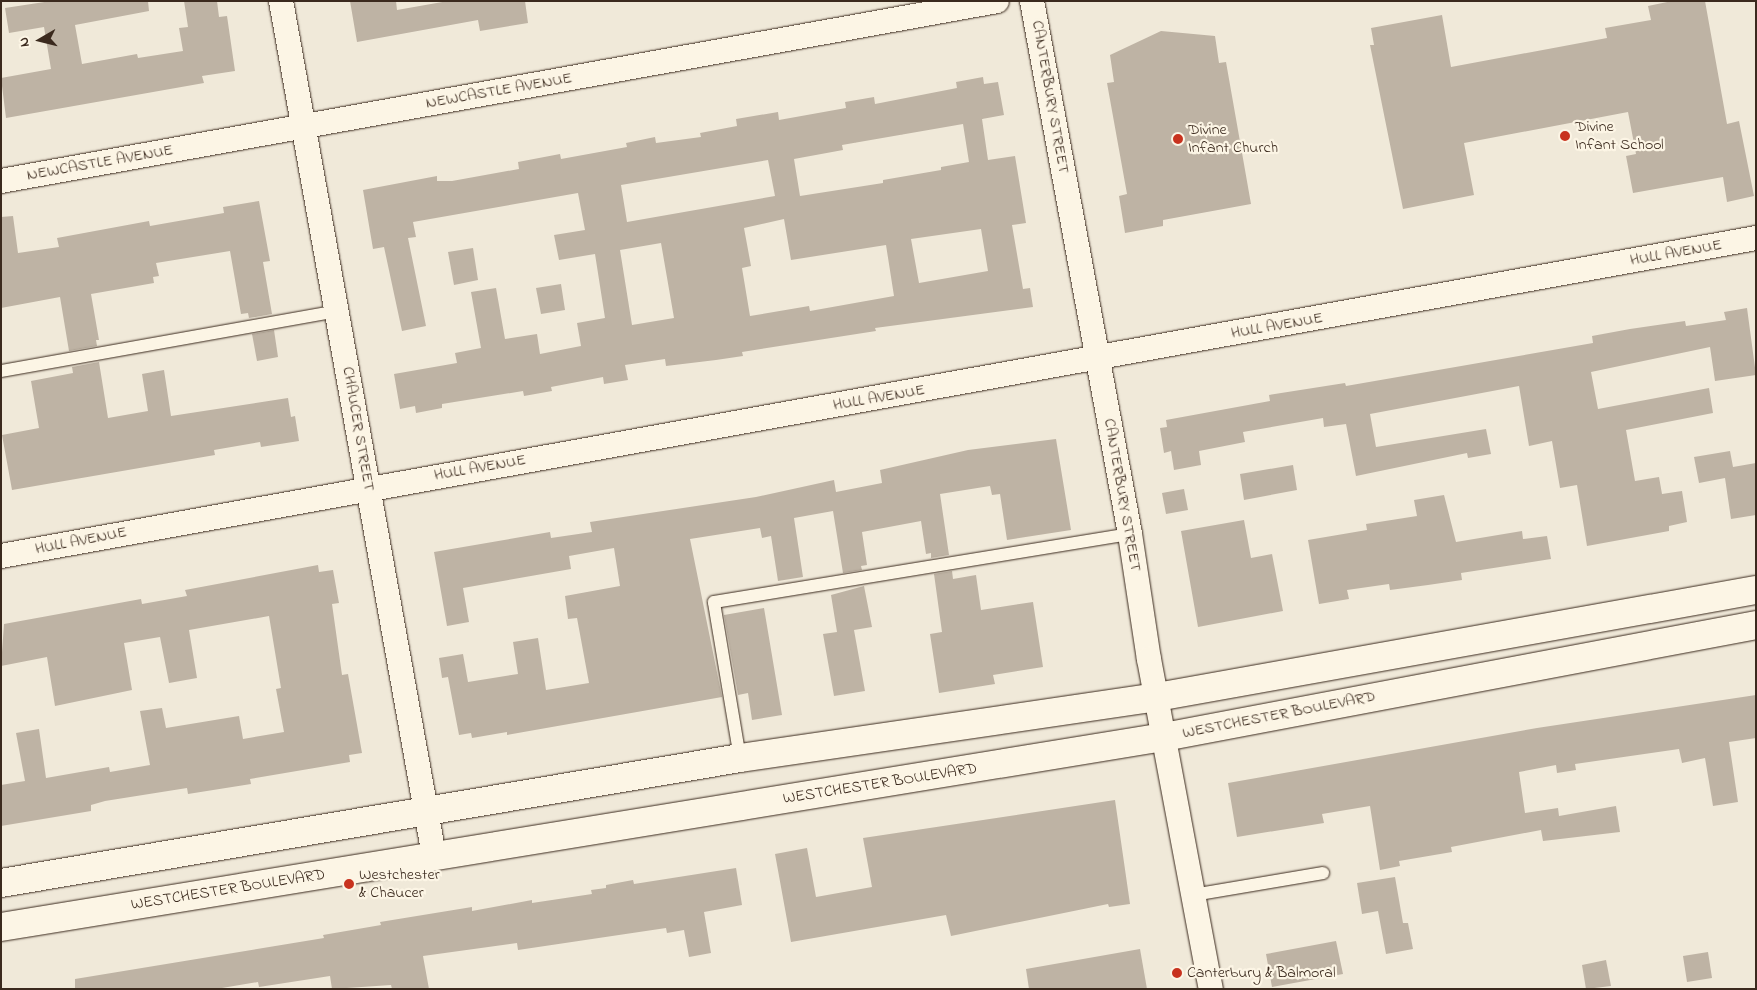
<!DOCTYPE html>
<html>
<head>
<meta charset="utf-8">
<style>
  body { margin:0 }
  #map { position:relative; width:1757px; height:990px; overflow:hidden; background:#f0e9d9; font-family:"Indie Flower",sans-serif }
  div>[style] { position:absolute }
  .building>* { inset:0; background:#beb3a4 }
  .roads { filter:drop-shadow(0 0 1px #3b2a1e) drop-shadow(0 0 1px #3b2a1e) }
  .lane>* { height:12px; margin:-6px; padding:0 6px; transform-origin:6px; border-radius:6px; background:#fcf5e5 }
  .street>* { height:24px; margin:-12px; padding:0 12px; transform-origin:12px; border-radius:12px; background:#fcf5e5 }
  .secondary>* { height:28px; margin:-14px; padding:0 14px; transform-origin:14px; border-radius:14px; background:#fcf5e5 }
  .dots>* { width:14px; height:14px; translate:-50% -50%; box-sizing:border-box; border:2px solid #fcf5e5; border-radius:50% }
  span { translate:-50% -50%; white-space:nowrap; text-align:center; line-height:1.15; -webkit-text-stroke:4.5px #fcf5e5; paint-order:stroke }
  .street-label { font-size:16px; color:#3b2a1e }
  .poi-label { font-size:16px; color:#3b2a1e }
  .left { translate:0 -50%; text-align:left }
  .frame { position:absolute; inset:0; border:2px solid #3b2a1e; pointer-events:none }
  .north { position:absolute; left:15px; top:15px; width:50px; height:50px; -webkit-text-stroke:4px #fcf5e5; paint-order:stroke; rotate:262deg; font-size:14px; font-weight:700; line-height:20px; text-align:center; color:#3b2a1e }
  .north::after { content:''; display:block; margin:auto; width:18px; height:22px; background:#3b2a1e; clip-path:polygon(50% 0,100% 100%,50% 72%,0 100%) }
</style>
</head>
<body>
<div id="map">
  <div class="building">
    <div style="clip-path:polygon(51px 1px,148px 1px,149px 11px,75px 25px,82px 64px,137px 54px,138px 58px,183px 51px,179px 28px,188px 27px,184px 1px,217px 1px,219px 17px,227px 16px,235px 71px,202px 76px,204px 83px,6px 118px,1px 78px,51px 69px,44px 27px,9px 33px,5px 8px)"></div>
    <div style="clip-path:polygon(350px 1px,396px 1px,397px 10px,448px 1px,525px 1px,528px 23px,480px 31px,478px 20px,357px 42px)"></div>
    <div style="clip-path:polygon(1672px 1px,1705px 1px,1727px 124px,1739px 121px,1754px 196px,1727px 202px,1723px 177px,1633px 193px,1626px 156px,1636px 154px,1628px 112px,1464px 143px,1474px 195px,1403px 209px,1370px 45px,1374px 45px,1371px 28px,1442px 15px,1451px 67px,1607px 38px,1605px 28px,1651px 20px,1648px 6px)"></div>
    <div style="clip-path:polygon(1161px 31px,1215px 36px,1219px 63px,1226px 62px,1251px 204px,1163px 220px,1163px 226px,1125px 233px,1119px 196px,1127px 194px,1107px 83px,1114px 82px,1110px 55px)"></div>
    <div style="clip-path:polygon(evenodd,983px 77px,984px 84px,998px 82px,1004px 115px,982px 119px,988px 160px,1015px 156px,1026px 223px,1012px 225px,1023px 289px,1030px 288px,1033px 307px,875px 328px,876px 331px,742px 352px,743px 356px,716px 360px,666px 366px,665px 359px,625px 365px,628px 380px,604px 384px,603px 377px,551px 387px,552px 391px,524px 396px,523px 391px,442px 404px,442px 408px,416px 413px,415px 406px,400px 409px,394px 374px,457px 363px,455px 353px,481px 348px,471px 292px,496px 288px,505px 339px,537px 334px,540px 354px,581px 346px,577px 323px,605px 318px,595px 254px,559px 260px,554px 235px,585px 230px,578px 193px,413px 222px,416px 237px,408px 238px,426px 326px,402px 331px,384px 247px,373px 249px,363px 190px,437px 176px,437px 181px,452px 181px,519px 169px,518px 162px,560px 154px,561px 159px,627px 147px,626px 143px,655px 137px,656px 143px,701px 137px,700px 133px,737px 126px,736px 119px,778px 112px,779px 120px,846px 108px,845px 102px,874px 97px,875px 104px,957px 88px,956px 82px,983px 77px,963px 124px,969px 162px,941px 167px,941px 170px,883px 180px,883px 183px,800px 196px,794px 159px,843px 150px,842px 145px,963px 124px,983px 77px,768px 160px,775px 196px,627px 222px,621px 185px,768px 160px,983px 77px,784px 219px,791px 260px,886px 245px,894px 296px,810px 311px,809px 306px,750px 316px,742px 268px,751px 266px,744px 228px,784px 219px,983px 77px,981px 229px,988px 271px,919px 283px,911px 239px,981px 229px,983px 77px,661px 243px,674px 318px,632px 325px,620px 250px,661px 243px)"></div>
    <div style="clip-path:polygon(259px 201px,270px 261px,263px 262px,272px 314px,249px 318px,248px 313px,241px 314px,230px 251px,156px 263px,159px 276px,153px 277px,154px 283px,91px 294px,99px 340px,96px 340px,97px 346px,69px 351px,60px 297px,1px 308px,1px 217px,13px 216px,18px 253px,59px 247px,57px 238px,149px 221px,150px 226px,224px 213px,223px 207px)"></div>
    <div style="clip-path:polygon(473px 248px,478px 280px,454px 285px,448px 252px)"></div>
    <div style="clip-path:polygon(561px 284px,565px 310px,541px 314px,536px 288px)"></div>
    <div style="clip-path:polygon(1747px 308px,1756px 375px,1715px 381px,1710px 347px,1591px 372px,1598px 409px,1709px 388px,1713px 413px,1626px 430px,1635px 481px,1659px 477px,1662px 494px,1682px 491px,1687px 522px,1669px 526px,1669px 531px,1587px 546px,1577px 485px,1560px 488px,1552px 441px,1529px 446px,1519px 386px,1370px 414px,1376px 447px,1486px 429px,1491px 454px,1468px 458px,1467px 453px,1356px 476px,1346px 424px,1324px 427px,1323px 418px,1243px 432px,1245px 442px,1199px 451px,1201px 465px,1174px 470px,1171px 451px,1164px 453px,1160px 428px,1167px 427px,1166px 420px,1270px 401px,1269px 395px,1345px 383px,1346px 386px,1593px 343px,1592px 336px,1630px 329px,1685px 321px,1686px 326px,1726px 320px,1724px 312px)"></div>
    <div style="clip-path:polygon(274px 330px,278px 357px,257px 361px,252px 334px)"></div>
    <div style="clip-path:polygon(99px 362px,108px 418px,148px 411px,142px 374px,164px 370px,171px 416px,288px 398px,291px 417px,295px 416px,299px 441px,261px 447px,260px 442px,214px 450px,215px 455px,12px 490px,2px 435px,39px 428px,31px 381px,73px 373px,72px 367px)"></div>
    <div style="clip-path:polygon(1056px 439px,1071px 530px,1007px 540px,1000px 494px,992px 495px,990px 486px,940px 494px,949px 555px,931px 558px,931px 553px,926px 554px,921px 521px,862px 532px,867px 565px,861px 566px,862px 570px,843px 573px,833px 511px,794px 518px,803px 577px,778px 581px,771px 536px,762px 538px,760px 528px,690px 539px,722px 697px,507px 735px,507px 732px,472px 738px,471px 733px,459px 735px,448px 677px,442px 678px,439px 658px,463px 654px,468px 682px,518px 674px,513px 642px,538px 638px,546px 690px,589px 683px,577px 618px,568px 619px,565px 596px,620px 586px,614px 548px,569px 556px,571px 569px,463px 588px,469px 622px,447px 626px,434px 552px,550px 532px,551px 538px,592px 532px,590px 522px,756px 497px,834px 480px,836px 492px,882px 483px,880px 470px,968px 450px)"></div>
    <div style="clip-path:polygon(1730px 451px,1733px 467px,1756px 463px,1756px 515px,1731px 519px,1725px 478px,1699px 483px,1694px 457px)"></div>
    <div style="clip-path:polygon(1293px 465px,1297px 490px,1244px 500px,1240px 474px)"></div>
    <div style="clip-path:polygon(1184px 489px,1188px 510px,1166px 514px,1162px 493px)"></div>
    <div style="clip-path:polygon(1444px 495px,1456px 542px,1522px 531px,1523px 539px,1547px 536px,1551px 559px,1461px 573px,1462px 580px,1428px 585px,1390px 590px,1389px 584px,1347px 590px,1349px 599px,1319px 604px,1308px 540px,1367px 530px,1366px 524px,1417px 516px,1414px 500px)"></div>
    <div style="clip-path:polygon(1244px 520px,1251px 558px,1272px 554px,1283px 611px,1198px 627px,1181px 531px)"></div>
    <div style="clip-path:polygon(318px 565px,319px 572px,333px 570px,339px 603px,332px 604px,342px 675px,348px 674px,362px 753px,349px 755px,350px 762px,250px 779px,251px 784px,188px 794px,187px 788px,105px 801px,91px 805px,91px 811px,1px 826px,1px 785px,25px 781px,16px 733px,39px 729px,46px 778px,109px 767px,110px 772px,150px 765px,140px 711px,162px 708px,166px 728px,239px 716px,243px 739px,284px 732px,276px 689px,281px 688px,269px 616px,189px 630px,197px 678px,169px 683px,160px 637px,124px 643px,132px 690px,55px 706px,47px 657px,1px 666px,4px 624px,141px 599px,142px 604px,187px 596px,185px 590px)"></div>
    <div style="clip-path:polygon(952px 571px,953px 579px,976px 575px,981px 610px,1033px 602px,1043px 667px,993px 675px,995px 684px,939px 693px,930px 634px,942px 632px,934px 574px)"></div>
    <div style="clip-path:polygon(864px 586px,872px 627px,854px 630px,865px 691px,834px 696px,823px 634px,837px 632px,831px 595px)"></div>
    <div style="clip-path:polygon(764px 608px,782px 715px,752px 720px,748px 693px,738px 695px,724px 615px)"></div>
    <div style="clip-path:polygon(1756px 695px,1756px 738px,1729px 742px,1738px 802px,1713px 806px,1705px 758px,1682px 763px,1679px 749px,1575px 764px,1576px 770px,1557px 773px,1556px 765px,1519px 772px,1525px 813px,1558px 808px,1559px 816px,1616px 806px,1620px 832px,1543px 841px,1541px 830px,1451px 847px,1452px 852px,1399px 861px,1400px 866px,1380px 870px,1370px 806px,1322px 814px,1324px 823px,1237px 837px,1228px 783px,1537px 728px)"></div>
    <div style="clip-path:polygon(1115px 800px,1130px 904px,1109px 907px,1108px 904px,951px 936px,946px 915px,791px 942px,775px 854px,807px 848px,816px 897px,872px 887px,863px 838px)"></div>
    <div style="clip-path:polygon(736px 868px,742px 905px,704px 912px,711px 953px,689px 957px,684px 930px,667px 933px,666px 928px,518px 950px,517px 943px,423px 956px,429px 989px,392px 989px,391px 985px,332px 989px,330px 976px,259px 987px,258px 982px,216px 989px,75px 989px,75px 979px,324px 938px,323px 935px,381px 925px,380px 922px,472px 907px,472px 911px,532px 900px,532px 903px,592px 894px,591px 890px,606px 888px,606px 885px,633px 880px,634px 884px)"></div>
    <div style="clip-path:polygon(1395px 877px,1403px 923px,1408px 923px,1413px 949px,1386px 954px,1378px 911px,1362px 914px,1357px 883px)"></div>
    <div style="clip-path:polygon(1336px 941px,1343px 974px,1272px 987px,1266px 954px)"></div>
    <div style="clip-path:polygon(1140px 949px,1147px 989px,1029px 989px,1026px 969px)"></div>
    <div style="clip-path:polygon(1708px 952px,1712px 978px,1687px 982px,1683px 956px)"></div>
    <div style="clip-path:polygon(1606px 960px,1611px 986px,1586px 989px,1582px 965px)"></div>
  </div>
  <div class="roads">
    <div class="lane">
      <div style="left:1px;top:371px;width:341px;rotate:-10.1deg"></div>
      <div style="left:740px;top:758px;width:158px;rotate:-99.5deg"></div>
      <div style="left:714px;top:602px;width:422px;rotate:-9.3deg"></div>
      <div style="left:1193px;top:895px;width:132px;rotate:-9.6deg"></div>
    </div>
    <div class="street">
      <div style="left:281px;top:1px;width:869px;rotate:79.85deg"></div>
      <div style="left:1032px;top:1px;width:542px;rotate:79.58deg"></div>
      <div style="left:1130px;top:534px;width:126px;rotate:81.4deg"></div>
      <div style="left:1149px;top:659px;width:336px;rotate:79.4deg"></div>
      <div style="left:1px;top:181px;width:1012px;rotate:-10.24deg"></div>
      <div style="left:1px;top:556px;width:1784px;rotate:-10.27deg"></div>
    </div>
    <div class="secondary">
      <div style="left:1px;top:883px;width:749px;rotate:-9.6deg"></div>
      <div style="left:740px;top:758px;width:421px;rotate:-8.3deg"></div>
      <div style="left:1157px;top:697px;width:608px;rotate:-10.13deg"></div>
      <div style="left:1px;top:927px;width:1178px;rotate:-9.28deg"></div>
      <div style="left:1164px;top:737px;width:603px;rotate:-10.71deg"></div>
    </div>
  </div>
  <div class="dots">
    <div style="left:1565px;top:136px;background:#c8321e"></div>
    <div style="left:1178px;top:139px;background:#c8321e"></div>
    <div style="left:349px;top:884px;background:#c8321e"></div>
    <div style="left:1177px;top:973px;background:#c8321e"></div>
  </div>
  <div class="street-label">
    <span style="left:499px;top:91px;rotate:-10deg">NEWCASTLE AVENUE</span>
    <span style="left:1050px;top:97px;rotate:80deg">CANTERBURY STREET</span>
    <span style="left:100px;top:163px;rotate:-10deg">NEWCASTLE AVENUE</span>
    <span style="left:1676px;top:253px;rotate:-10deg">HULL AVENUE</span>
    <span style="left:1277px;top:326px;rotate:-10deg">HULL AVENUE</span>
    <span style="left:879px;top:398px;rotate:-10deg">HULL AVENUE</span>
    <span style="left:358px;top:429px;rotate:80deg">CHAUCER STREET</span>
    <span style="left:480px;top:468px;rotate:-10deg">HULL AVENUE</span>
    <span style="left:1122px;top:495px;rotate:80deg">CANTERBURY STREET</span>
    <span style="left:81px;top:541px;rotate:-11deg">HULL AVENUE</span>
    <span style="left:1279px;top:715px;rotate:-11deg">WESTCHESTER BOULEVARD</span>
    <span style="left:880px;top:784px;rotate:-9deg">WESTCHESTER BOULEVARD</span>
    <span style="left:228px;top:890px;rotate:-9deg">WESTCHESTER BOULEVARD</span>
  </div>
  <div class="poi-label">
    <span class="left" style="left:1575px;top:136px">Divine<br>Infant School</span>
    <span class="left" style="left:1188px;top:139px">Divine<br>Infant Church</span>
    <span class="left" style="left:359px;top:884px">Westchester<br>&amp; Chaucer</span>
    <span class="left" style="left:1187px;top:973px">Canterbury &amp; Balmoral</span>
  </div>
  <div class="frame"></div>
  <div class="north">N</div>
</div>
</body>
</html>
